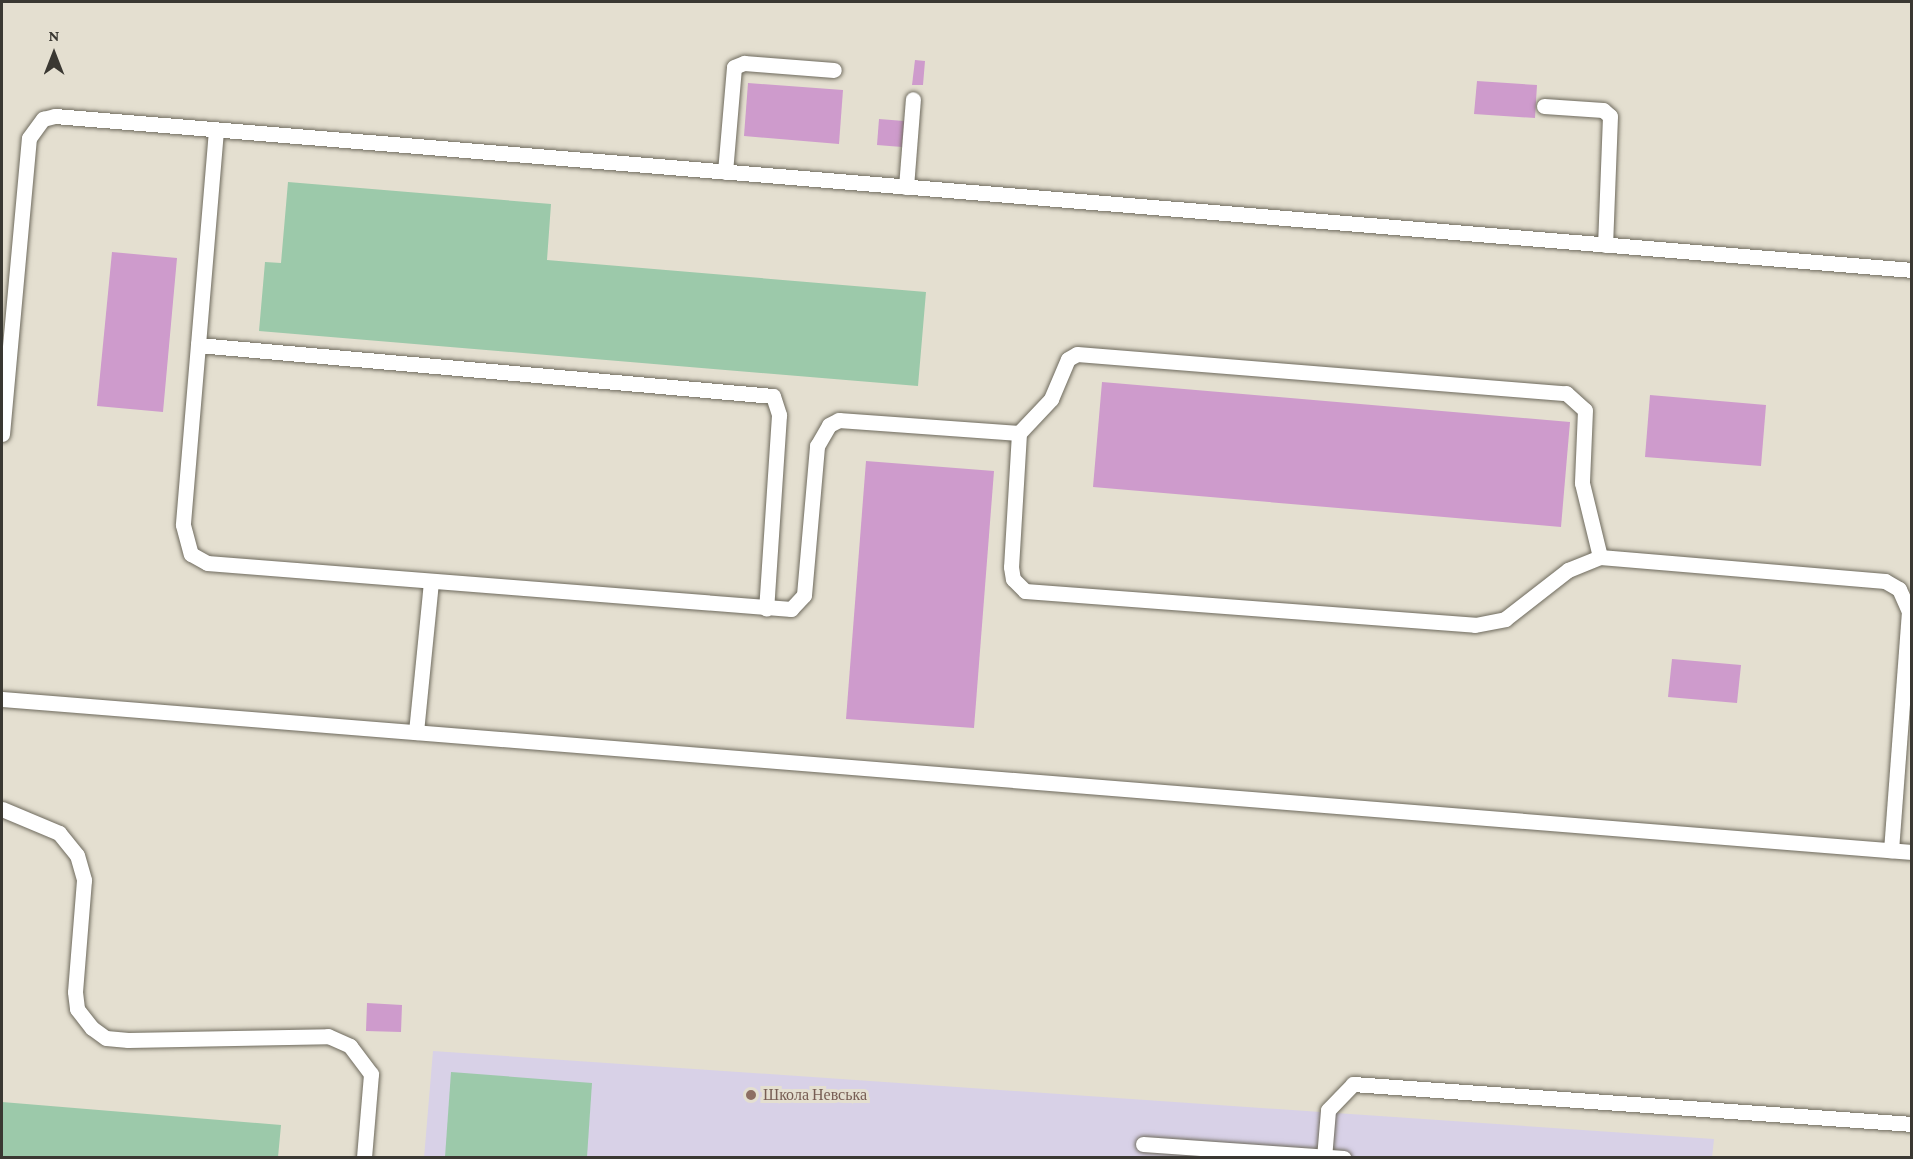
<!DOCTYPE html>
<html>
<head>
<meta charset="utf-8">
<style>
  body { margin:0 }
  #map { position:relative; width:1913px; height:1159px; overflow:hidden; background:#e4dfd0; font-family:"Crimson Pro",serif }
  div>[style] { position:absolute }
  .education>* { inset:0; background:#d8d1e7 }
  .green>* { inset:0; background:#9cc9aa }
  .building>* { inset:0; background:#ce9bcc }
  .roads { filter:drop-shadow(0 0 2px #6e6a5d) drop-shadow(0 0 2px #6e6a5d) }
  .service>* { height:15px; margin:-7.5px; padding:0 7.5px; transform-origin:7.5px; border-radius:7.5px; background:#fff }
  .dots>* { width:16px; height:16px; translate:-50% -50%; box-sizing:border-box; border:3px solid #e4dfd0; border-radius:50% }
  span { translate:-50% -50%; white-space:nowrap; text-align:center; line-height:1.15; -webkit-text-stroke:6px #e4dfd0; paint-order:stroke }
  .education-label { font-size:16px; color:#785e54 }
  .left { translate:0 -50%; text-align:left }
  .frame { position:absolute; inset:0; border:3px solid #3a3832; pointer-events:none }
  .north { position:absolute; left:24px; top:24px; width:60px; height:60px; -webkit-text-stroke:4px #e4dfd0; paint-order:stroke; rotate:0deg; font-size:16px; font-weight:700; line-height:24px; text-align:center; color:#3a3832 }
  .north::after { content:''; display:block; margin:auto; width:21px; height:27px; background:#3a3832; clip-path:polygon(50% 0,100% 100%,50% 72%,0 100%) }
</style>
</head>
<body>
<div id="map">
  <div class="education">
    <div style="clip-path:polygon(433px 1051px,1714px 1139px,1712px 1158px,424px 1158px)"></div>
  </div>
  <div class="green">
    <div style="clip-path:polygon(288px 182px,551px 204px,547px 260px,926px 292px,918px 386px,259px 331px,265px 262px,281px 263px)"></div>
    <div style="clip-path:polygon(451px 1072px,592px 1083px,587px 1157px,445px 1157px)"></div>
    <div style="clip-path:polygon(2px 1102px,281px 1125px,278px 1157px,2px 1157px)"></div>
  </div>
  <div class="building">
    <div style="clip-path:polygon(915px 60px,925px 61px,923px 85px,912px 85px)"></div>
    <div style="clip-path:polygon(1477px 81px,1537px 85px,1535px 118px,1474px 114px)"></div>
    <div style="clip-path:polygon(748px 83px,843px 90px,839px 144px,744px 136px)"></div>
    <div style="clip-path:polygon(879px 119px,904px 121px,902px 147px,877px 145px)"></div>
    <div style="clip-path:polygon(112px 252px,177px 258px,163px 412px,97px 406px)"></div>
    <div style="clip-path:polygon(1102px 382px,1570px 422px,1561px 527px,1093px 487px)"></div>
    <div style="clip-path:polygon(1650px 395px,1766px 405px,1761px 466px,1645px 457px)"></div>
    <div style="clip-path:polygon(866px 461px,994px 471px,974px 728px,846px 719px)"></div>
    <div style="clip-path:polygon(1672px 659px,1741px 665px,1737px 703px,1668px 697px)"></div>
    <div style="clip-path:polygon(367px 1003px,402px 1005px,401px 1032px,366px 1031px)"></div>
  </div>
  <div class="roads">
    <div class="service">
      <div style="left:1544px;top:106px;width:59px;rotate:3.9deg"></div>
      <div style="left:1603px;top:110px;width:9px;rotate:41deg"></div>
      <div style="left:1610px;top:116px;width:129px;rotate:92.2deg"></div>
      <div style="left:216px;top:130px;width:396px;rotate:94.8deg"></div>
      <div style="left:183px;top:525px;width:30px;rotate:75deg"></div>
      <div style="left:191px;top:554px;width:18px;rotate:29deg"></div>
      <div style="left:207px;top:563px;width:586px;rotate:4.5deg"></div>
      <div style="left:791px;top:609px;width:19px;rotate:-47deg"></div>
      <div style="left:804px;top:595px;width:150px;rotate:-85deg"></div>
      <div style="left:817px;top:446px;width:24px;rotate:-60deg"></div>
      <div style="left:829px;top:425px;width:11px;rotate:-27deg"></div>
      <div style="left:839px;top:420px;width:180px;rotate:4.1deg"></div>
      <div style="left:1019px;top:433px;width:134px;rotate:93.4deg"></div>
      <div style="left:1011px;top:567px;width:12px;rotate:81deg"></div>
      <div style="left:1013px;top:579px;width:17px;rotate:45deg"></div>
      <div style="left:1025px;top:591px;width:451px;rotate:4.3deg"></div>
      <div style="left:1475px;top:625px;width:31px;rotate:-11deg"></div>
      <div style="left:1505px;top:619px;width:80px;rotate:-37.9deg"></div>
      <div style="left:1568px;top:570px;width:35px;rotate:-22deg"></div>
      <div style="left:1600px;top:557px;width:286px;rotate:4.8deg"></div>
      <div style="left:1885px;top:581px;width:16px;rotate:30deg"></div>
      <div style="left:1899px;top:589px;width:24px;rotate:66deg"></div>
      <div style="left:1909px;top:611px;width:240px;rotate:94.3deg"></div>
      <div style="left:725px;top:172px;width:105px;rotate:-85.1deg"></div>
      <div style="left:734px;top:67px;width:11px;rotate:-22deg"></div>
      <div style="left:744px;top:63px;width:90px;rotate:4.4deg"></div>
      <div style="left:906px;top:187px;width:88px;rotate:-85.5deg"></div>
      <div style="left:198px;top:345px;width:577px;rotate:5.07deg"></div>
      <div style="left:773px;top:396px;width:20px;rotate:72deg"></div>
      <div style="left:779px;top:415px;width:194px;rotate:93.8deg"></div>
      <div style="left:1019px;top:433px;width:47px;rotate:-46.7deg"></div>
      <div style="left:1051px;top:399px;width:43px;rotate:-67deg"></div>
      <div style="left:1068px;top:359px;width:10px;rotate:-29deg"></div>
      <div style="left:1077px;top:354px;width:491px;rotate:4.6deg"></div>
      <div style="left:1566px;top:393px;width:25px;rotate:42deg"></div>
      <div style="left:1585px;top:410px;width:73px;rotate:92.4deg"></div>
      <div style="left:1582px;top:483px;width:76px;rotate:76.3deg"></div>
      <div style="left:2px;top:434px;width:297px;rotate:-84.8deg"></div>
      <div style="left:29px;top:138px;width:24px;rotate:-54deg"></div>
      <div style="left:43px;top:119px;width:12px;rotate:-14deg"></div>
      <div style="left:55px;top:116px;width:1863px;rotate:4.74deg"></div>
      <div style="left:2px;top:699px;width:1916px;rotate:4.58deg"></div>
      <div style="left:416px;top:732px;width:151px;rotate:-84.3deg"></div>
      <div style="left:2px;top:809px;width:62px;rotate:22.8deg"></div>
      <div style="left:59px;top:833px;width:28px;rotate:51deg"></div>
      <div style="left:77px;top:855px;width:26px;rotate:74deg"></div>
      <div style="left:84px;top:880px;width:112px;rotate:94.6deg"></div>
      <div style="left:75px;top:992px;width:17px;rotate:83deg"></div>
      <div style="left:77px;top:1009px;width:24px;rotate:52deg"></div>
      <div style="left:92px;top:1028px;width:17px;rotate:36deg"></div>
      <div style="left:106px;top:1038px;width:22px;rotate:5deg"></div>
      <div style="left:128px;top:1040px;width:200px;rotate:-1.1deg"></div>
      <div style="left:328px;top:1036px;width:24px;rotate:24deg"></div>
      <div style="left:350px;top:1046px;width:35px;rotate:53deg"></div>
      <div style="left:371px;top:1074px;width:84px;rotate:94.8deg"></div>
      <div style="left:1143px;top:1144px;width:201px;rotate:4deg"></div>
      <div style="left:1324px;top:1158px;width:48px;rotate:-85.2deg"></div>
      <div style="left:1328px;top:1110px;width:36px;rotate:-46deg"></div>
      <div style="left:1353px;top:1084px;width:560px;rotate:4.09deg"></div>
    </div>
  </div>
  <div class="dots">
    <div style="left:751px;top:1095px;background:#8d6e63"></div>
  </div>
  <div class="education-label">
    <span class="left" style="left:763px;top:1095px">Школа Невська</span>
  </div>
  <div class="frame"></div>
  <div class="north">N</div>
</div>
</body>
</html>
